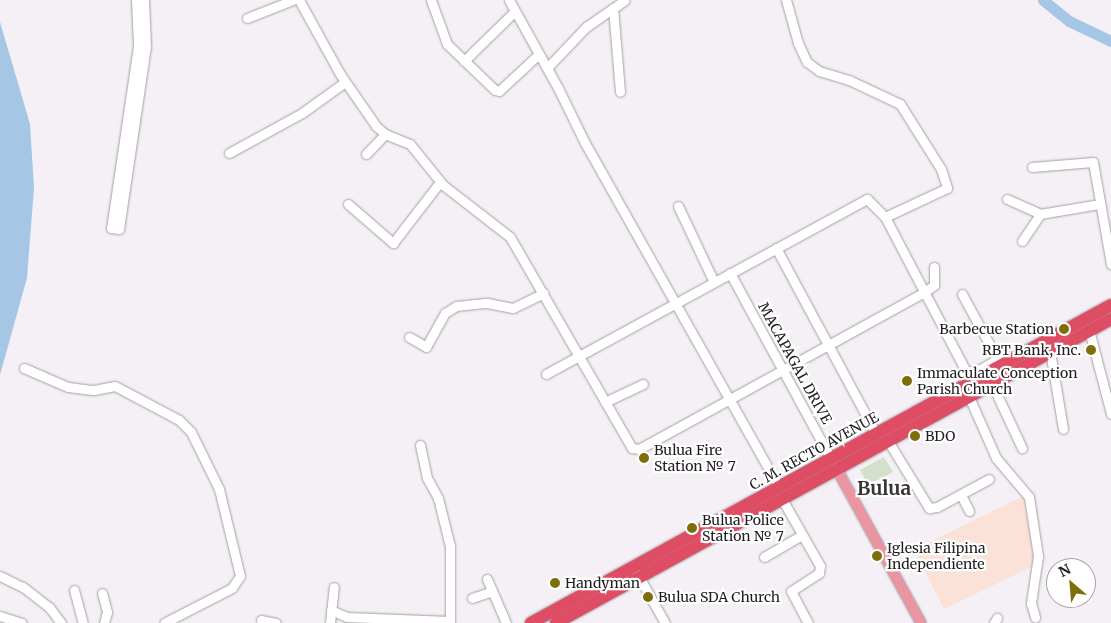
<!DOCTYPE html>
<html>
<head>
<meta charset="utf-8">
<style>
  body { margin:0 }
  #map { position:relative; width:1111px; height:623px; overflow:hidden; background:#f5f0f5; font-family:Merriweather,serif }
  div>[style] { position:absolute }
  .education>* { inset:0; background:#fae2d8 }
  .green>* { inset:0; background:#d4e1ca }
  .water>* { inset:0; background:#a5c7e5 }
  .river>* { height:11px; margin:-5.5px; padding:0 5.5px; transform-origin:5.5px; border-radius:5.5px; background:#a5c7e5 }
  .roads { filter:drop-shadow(0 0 1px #a49fa4) drop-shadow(0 0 1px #a49fa4) }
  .minor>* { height:9px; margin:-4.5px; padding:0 4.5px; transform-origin:4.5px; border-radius:4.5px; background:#fff }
  .major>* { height:10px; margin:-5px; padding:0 5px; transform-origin:5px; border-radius:5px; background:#eb94a2 }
  .highway>* { height:12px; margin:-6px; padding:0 6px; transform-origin:6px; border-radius:6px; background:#de4d64 }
  .dots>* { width:14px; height:14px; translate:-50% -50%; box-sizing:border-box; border:2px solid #fff; border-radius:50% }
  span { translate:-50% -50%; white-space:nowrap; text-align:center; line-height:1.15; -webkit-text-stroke:4.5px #fff; paint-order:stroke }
  .poi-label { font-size:14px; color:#1f1d1f }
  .right { translate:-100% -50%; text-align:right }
  .left { translate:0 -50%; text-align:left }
  .street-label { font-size:14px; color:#1f1d1f }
  .district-label { font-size:19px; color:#373236; font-weight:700 }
  .north { position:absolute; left:1046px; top:558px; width:50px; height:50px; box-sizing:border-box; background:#fff; border:1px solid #a5a5a5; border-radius:50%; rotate:333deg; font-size:14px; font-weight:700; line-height:20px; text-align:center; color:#1f1d1f }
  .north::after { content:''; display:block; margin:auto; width:18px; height:22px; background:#7e6e0a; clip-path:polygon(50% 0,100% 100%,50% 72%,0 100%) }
</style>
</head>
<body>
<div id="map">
  <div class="education">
    <div style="clip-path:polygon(1023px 496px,1036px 565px,944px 609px,914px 550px)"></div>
  </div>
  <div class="green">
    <div style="clip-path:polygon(884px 457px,893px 472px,868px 485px,860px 470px)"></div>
  </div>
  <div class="water">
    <div style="clip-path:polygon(0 22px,30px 124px,34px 188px,27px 278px,0 375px)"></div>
  </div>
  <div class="river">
    <div style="left:1043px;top:0;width:33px;rotate:39deg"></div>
    <div style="left:1069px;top:21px;width:47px;rotate:25.5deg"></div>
  </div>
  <div class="roads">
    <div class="minor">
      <div style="left:136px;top:0;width:46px;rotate:87.5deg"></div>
      <div style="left:138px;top:46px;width:184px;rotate:98.4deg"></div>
      <div style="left:111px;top:228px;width:8px;rotate:7deg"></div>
      <div style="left:119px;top:229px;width:184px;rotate:-81.6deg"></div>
      <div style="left:146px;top:47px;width:47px;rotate:-92.4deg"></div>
      <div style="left:299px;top:0;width:85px;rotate:61deg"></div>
      <div style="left:340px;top:74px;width:63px;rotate:55.3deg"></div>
      <div style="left:376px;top:126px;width:12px;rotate:42deg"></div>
      <div style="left:385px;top:134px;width:27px;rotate:22deg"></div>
      <div style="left:410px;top:144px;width:53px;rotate:51.2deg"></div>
      <div style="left:443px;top:185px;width:85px;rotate:37.8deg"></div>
      <div style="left:510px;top:237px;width:244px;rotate:60deg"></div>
      <div style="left:632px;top:448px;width:7px;rotate:8deg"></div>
      <div style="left:639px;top:449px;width:324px;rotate:-28.8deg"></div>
      <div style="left:923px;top:293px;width:14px;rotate:-36deg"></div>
      <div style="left:934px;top:285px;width:18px;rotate:-90deg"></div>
      <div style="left:431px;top:0;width:47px;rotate:70deg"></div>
      <div style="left:447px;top:44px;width:66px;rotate:43.8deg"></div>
      <div style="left:495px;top:90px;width:4px;rotate:14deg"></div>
      <div style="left:499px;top:91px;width:54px;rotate:-42.8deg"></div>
      <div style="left:509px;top:0;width:101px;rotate:60.9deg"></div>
      <div style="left:558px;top:88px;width:61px;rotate:63.9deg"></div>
      <div style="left:585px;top:143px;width:395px;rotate:60.6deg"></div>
      <div style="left:786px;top:0;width:45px;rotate:74.4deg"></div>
      <div style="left:798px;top:43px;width:21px;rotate:65deg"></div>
      <div style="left:807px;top:62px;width:15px;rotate:37deg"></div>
      <div style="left:819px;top:71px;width:31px;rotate:17deg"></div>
      <div style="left:849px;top:80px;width:56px;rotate:25.2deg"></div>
      <div style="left:900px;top:104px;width:77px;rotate:57.8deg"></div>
      <div style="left:941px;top:169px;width:20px;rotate:72deg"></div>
      <div style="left:947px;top:188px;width:68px;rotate:154.9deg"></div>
      <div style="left:613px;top:8px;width:84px;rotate:85.2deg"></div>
      <div style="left:247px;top:18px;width:49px;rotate:-21.4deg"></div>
      <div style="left:464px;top:61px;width:71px;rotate:-44.4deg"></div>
      <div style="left:547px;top:68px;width:57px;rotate:-46.4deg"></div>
      <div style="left:586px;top:27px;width:47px;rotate:-34.7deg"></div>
      <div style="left:229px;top:153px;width:83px;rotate:-28.7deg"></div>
      <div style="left:302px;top:113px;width:53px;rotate:-35.8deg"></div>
      <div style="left:366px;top:154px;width:28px;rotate:-46deg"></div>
      <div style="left:1032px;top:167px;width:61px;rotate:-4.7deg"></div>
      <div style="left:1093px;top:162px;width:104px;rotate:80deg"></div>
      <div style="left:1007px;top:199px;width:36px;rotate:24deg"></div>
      <div style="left:1040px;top:214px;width:61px;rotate:-9.5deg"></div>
      <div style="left:348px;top:204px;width:60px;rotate:40.9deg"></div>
      <div style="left:393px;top:243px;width:77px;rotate:-52.4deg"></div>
      <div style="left:678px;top:206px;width:84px;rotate:64.7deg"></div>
      <div style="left:1022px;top:241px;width:32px;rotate:-56deg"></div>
      <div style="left:776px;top:248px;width:211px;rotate:61.7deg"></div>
      <div style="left:730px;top:273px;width:212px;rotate:61.5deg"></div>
      <div style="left:962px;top:294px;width:80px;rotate:61.5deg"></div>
      <div style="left:1089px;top:330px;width:87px;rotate:75.3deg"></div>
      <div style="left:409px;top:337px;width:20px;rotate:30deg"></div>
      <div style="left:426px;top:347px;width:39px;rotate:-61deg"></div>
      <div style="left:445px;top:313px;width:13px;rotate:-32deg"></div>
      <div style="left:456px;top:306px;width:31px;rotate:-6deg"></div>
      <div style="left:487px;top:303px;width:26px;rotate:11deg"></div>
      <div style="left:513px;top:308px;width:34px;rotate:-26deg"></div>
      <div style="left:1050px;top:351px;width:79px;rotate:80.5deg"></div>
      <div style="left:24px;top:368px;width:48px;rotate:23.4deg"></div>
      <div style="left:68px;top:387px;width:26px;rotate:7deg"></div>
      <div style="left:94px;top:390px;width:21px;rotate:-11deg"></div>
      <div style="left:115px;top:386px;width:72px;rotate:28deg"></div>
      <div style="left:179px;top:420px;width:17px;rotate:45deg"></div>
      <div style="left:191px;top:432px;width:64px;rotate:63.8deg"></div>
      <div style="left:219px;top:489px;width:89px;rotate:76.4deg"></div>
      <div style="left:240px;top:576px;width:14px;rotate:124deg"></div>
      <div style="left:232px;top:588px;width:76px;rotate:152.8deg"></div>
      <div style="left:546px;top:374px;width:366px;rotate:-28.6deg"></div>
      <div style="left:867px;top:199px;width:25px;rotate:45deg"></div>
      <div style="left:885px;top:217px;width:174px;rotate:62.3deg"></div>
      <div style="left:966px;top:371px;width:11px"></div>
      <div style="left:977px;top:371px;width:24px;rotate:-30deg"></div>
      <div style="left:992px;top:384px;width:71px;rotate:64.9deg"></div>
      <div style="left:969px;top:397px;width:67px;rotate:66.1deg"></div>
      <div style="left:996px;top:458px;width:51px;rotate:49.8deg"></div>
      <div style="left:1029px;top:497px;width:60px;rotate:81.3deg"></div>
      <div style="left:1038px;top:556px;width:48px;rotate:98.5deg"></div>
      <div style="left:1031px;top:603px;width:15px;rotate:74deg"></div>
      <div style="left:605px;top:402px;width:42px;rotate:-25.3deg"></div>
      <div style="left:888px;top:441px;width:79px;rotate:58.5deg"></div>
      <div style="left:929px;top:508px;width:8px;rotate:-7deg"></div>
      <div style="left:937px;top:507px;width:59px;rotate:-28.3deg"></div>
      <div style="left:420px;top:445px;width:34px;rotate:78deg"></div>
      <div style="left:427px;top:478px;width:23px;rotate:61deg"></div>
      <div style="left:438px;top:498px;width:49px;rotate:76deg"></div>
      <div style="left:450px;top:546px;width:77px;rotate:90deg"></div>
      <div style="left:961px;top:495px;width:18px;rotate:63deg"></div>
      <div style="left:782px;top:499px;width:77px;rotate:60.4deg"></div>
      <div style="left:820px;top:566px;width:7px;rotate:98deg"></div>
      <div style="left:819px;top:573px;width:33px;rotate:147deg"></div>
      <div style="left:791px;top:591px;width:36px;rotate:62deg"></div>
      <div style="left:764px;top:557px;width:44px;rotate:-30.1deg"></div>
      <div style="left:637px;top:573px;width:57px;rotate:60.8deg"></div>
      <div style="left:0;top:576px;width:25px;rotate:26deg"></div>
      <div style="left:23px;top:587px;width:33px;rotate:38deg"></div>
      <div style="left:49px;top:607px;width:20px;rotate:53deg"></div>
      <div style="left:487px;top:579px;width:48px;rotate:66.6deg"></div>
      <div style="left:74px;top:590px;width:34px;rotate:75deg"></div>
      <div style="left:102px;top:593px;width:20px;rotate:75deg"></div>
      <div style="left:107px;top:612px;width:11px;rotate:105deg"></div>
      <div style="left:472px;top:598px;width:21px;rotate:-19deg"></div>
      <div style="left:331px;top:610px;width:17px;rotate:24deg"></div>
      <div style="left:347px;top:617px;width:103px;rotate:2.2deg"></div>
      <div style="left:0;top:616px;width:23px;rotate:18deg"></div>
      <div style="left:261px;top:620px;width:15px;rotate:11deg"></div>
      <div style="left:330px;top:623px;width:36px;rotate:-84deg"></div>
      <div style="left:994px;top:623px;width:6px;rotate:-59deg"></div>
    </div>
    <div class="major">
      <div style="left:834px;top:464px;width:181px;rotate:61.3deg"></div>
    </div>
    <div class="highway">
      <div style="left:531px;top:623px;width:661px;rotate:-28.73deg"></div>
      <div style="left:556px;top:623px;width:633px;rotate:-28.71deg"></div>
    </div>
  </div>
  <div class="dots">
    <div style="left:1064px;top:329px;background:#7e6e0a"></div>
    <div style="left:1091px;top:350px;background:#7e6e0a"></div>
    <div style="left:907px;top:381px;background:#7e6e0a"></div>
    <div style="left:915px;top:436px;background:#7e6e0a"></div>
    <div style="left:644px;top:458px;background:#7e6e0a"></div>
    <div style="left:692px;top:528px;background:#7e6e0a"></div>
    <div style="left:877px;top:556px;background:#7e6e0a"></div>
    <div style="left:555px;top:583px;background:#7e6e0a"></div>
    <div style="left:648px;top:597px;background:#7e6e0a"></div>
  </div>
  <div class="poi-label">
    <span class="right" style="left:1054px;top:329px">Barbecue Station</span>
    <span class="right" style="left:1081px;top:350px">RBT Bank, Inc.</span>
    <span class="left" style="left:917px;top:381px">Immaculate Conception<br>Parish Church</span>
    <span class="left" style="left:925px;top:436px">BDO</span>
    <span class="left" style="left:654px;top:458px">Bulua Fire<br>Station № 7</span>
    <span class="left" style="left:702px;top:528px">Bulua Police<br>Station № 7</span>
    <span class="left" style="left:887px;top:556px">Iglesia Filipina<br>Independiente</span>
    <span class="left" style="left:565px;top:583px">Handyman</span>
    <span class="left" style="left:658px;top:597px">Bulua SDA Church</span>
  </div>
  <div class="street-label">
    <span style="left:795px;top:363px;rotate:61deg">MACAPAGAL DRIVE</span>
    <span style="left:814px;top:451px;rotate:-29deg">C. M. RECTO AVENUE</span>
  </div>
  <div class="district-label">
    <span style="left:884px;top:489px">Bulua</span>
  </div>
  <div class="north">N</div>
</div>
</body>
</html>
